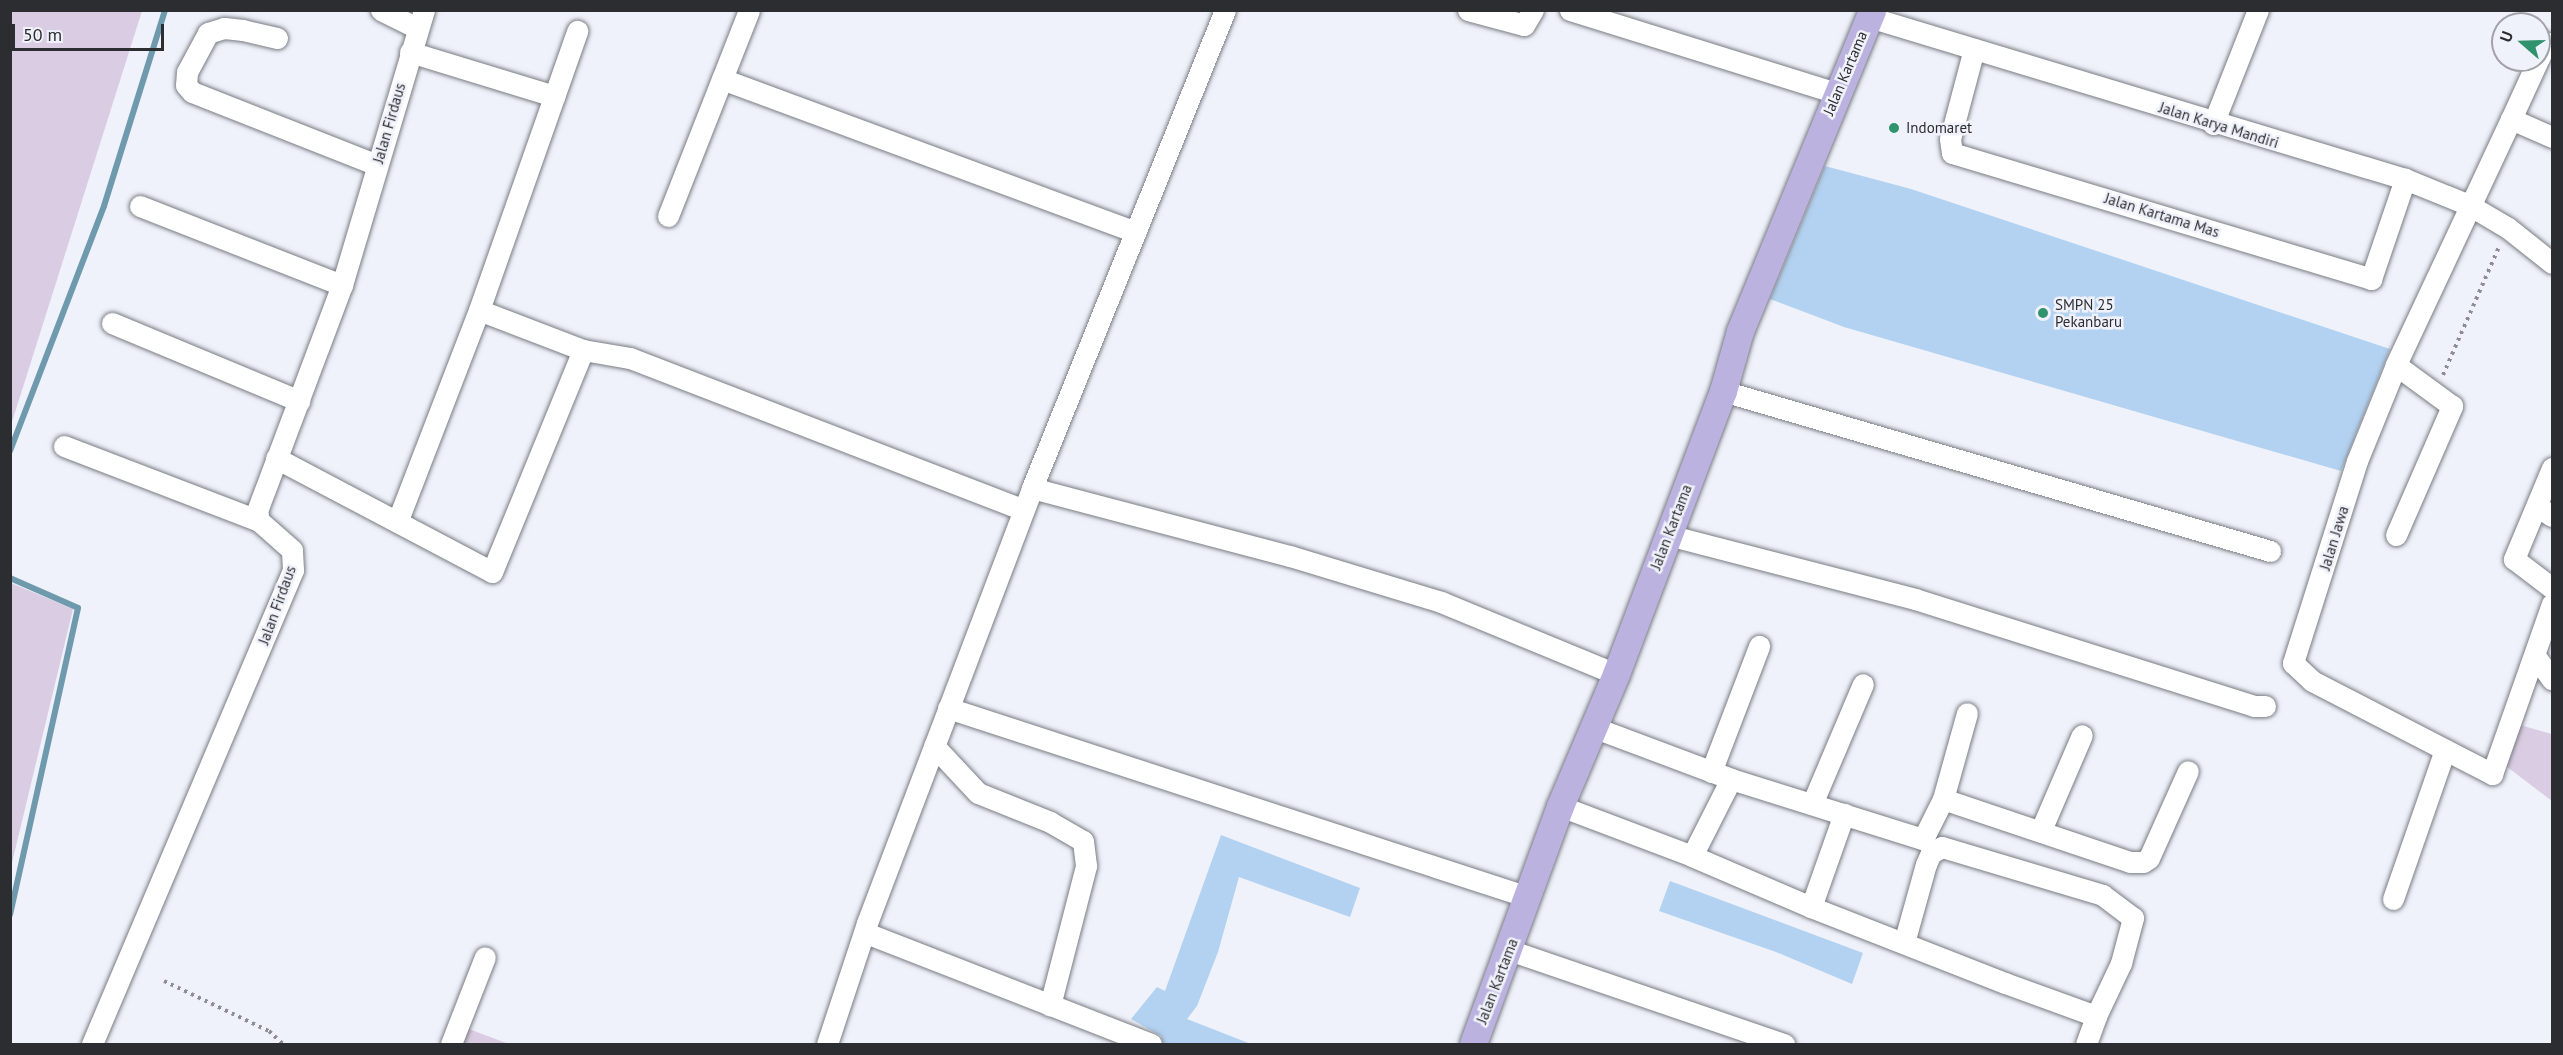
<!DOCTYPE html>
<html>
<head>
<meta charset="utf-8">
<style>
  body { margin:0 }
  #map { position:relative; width:2563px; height:1055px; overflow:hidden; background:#eff2fa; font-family:"PT Sans",sans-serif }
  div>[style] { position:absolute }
  .green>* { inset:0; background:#dacce3 }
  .stream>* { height:6px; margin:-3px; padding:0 3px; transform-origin:3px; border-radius:3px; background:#6f9aad }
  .building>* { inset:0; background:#b3d1f0 }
  .path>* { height:4px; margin-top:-2px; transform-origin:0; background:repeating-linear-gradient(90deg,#8c8e94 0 3px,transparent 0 7.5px) }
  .roads { filter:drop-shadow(0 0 2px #797c83) drop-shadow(0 0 2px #797c83) }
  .minor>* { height:21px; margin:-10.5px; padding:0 10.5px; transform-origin:10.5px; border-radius:10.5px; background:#fff }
  .major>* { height:27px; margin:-13.5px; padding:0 13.5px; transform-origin:13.5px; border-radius:13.5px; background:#bbb2e0 }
  .dots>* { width:16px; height:16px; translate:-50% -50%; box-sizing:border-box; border:3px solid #eff2fa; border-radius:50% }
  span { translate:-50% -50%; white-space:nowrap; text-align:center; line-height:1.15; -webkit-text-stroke:5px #eff2fa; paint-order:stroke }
  .street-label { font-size:15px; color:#2c2d30 }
  .poi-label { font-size:15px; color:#2c2d30 }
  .left { translate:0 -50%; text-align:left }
  .frame { position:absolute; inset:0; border:12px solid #2c2d30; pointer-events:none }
  .north { position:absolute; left:2491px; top:12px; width:60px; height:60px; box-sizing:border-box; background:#eff2fa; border:2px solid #a1a3a9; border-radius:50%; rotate:290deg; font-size:16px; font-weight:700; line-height:24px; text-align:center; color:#2c2d30 }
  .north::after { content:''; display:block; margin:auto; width:21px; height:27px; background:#31936d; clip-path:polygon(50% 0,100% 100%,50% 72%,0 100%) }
  .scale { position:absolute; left:12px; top:24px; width:152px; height:27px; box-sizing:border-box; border:3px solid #2c2d30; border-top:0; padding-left:8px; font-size:18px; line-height:21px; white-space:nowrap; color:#2c2d30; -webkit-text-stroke:4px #eff2fa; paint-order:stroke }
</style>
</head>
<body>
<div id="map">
  <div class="green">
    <div style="clip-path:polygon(11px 10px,142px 11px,11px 425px,10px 11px)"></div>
    <div style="clip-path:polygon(11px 583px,73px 609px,11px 867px)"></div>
    <div style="clip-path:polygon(2520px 725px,2552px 734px,2552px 801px,2506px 766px)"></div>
    <div style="clip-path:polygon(466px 1028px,509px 1044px,460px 1044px)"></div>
  </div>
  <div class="stream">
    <div style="left:10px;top:451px;width:262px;rotate:-69deg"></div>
    <div style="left:104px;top:206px;width:205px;rotate:-72.7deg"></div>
    <div style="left:10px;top:578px;width:74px;rotate:23.8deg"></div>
    <div style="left:78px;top:608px;width:314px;rotate:102.5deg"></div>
  </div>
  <div class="building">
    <div style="clip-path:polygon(1825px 166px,1911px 189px,2390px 349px,2341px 471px,1844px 327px,1770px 299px)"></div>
    <div style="clip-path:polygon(1221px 835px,1360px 888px,1350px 917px,1239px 877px,1218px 952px,1197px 1006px,1187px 1019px,1251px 1044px,1163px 1044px,1161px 1036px,1131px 1019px,1157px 987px,1165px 991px)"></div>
    <div style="clip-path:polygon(1670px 881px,1863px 953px,1852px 984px,1776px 952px,1659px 911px)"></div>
  </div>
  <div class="path">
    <div style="left:2443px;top:375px;width:140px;rotate:-66.4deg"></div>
    <div style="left:164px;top:981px;width:116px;rotate:25.5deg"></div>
    <div style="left:269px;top:1031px;width:19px;rotate:43deg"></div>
  </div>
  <div class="roads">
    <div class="minor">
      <div style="left:381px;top:10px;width:40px;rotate:26.6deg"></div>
      <div style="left:1468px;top:10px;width:58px;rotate:15deg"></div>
      <div style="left:1524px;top:25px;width:17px;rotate:-59deg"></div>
      <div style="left:1570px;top:10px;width:279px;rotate:17.3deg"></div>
      <div style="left:1869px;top:17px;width:560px;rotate:16.82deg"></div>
      <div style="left:2405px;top:179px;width:69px;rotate:22.1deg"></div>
      <div style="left:2469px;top:205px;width:45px;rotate:30.5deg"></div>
      <div style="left:2508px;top:228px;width:56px;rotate:38.5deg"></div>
      <div style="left:277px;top:38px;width:35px;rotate:-167deg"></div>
      <div style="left:243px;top:30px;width:19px;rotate:-174deg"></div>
      <div style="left:224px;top:28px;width:17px;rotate:163deg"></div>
      <div style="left:208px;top:33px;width:44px;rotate:118.3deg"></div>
      <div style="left:187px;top:72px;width:13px;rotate:94deg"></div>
      <div style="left:186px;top:85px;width:9px;rotate:49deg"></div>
      <div style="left:192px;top:92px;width:199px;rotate:21.5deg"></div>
      <div style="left:1974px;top:49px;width:93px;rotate:104.9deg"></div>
      <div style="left:1950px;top:139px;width:14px;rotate:82deg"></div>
      <div style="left:1952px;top:153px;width:438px;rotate:16.7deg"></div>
      <div style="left:2371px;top:279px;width:106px;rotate:-71.2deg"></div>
      <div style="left:410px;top:52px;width:151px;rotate:17deg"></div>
      <div style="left:2539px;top:58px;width:17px;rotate:-65deg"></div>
      <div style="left:2546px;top:43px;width:6px;rotate:18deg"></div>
      <div style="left:722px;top:79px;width:441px;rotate:20.3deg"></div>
      <div style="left:2511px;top:119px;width:65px;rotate:-65.4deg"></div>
      <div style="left:2213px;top:124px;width:123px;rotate:-68.5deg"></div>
      <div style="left:2552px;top:137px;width:45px;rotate:-156.3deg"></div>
      <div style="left:2511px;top:119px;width:272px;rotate:115.1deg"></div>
      <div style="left:2396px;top:365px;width:104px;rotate:112.1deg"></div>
      <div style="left:2357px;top:461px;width:212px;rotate:107.6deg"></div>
      <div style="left:2293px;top:663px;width:26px;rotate:43deg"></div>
      <div style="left:2312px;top:681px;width:203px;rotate:27.3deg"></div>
      <div style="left:2492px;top:774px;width:180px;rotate:-70.6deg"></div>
      <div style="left:140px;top:206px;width:217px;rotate:21.4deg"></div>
      <div style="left:668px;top:216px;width:221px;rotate:-68.5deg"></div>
      <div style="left:479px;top:310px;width:296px;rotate:-70.6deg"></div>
      <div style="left:112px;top:323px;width:203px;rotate:22.6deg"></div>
      <div style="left:583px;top:350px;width:48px;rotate:9.7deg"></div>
      <div style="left:630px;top:358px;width:422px;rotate:21.1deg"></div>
      <div style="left:1723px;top:391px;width:570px;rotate:16.3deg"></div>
      <div style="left:64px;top:446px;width:209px;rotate:21deg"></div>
      <div style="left:276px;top:458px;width:244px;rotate:27.8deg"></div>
      <div style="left:492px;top:572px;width:240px;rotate:-67.7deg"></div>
      <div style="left:583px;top:350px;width:111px;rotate:-159deg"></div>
      <div style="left:479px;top:310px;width:227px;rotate:111.1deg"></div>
      <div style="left:2552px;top:468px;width:99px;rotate:112.7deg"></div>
      <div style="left:2514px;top:559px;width:48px;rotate:37.3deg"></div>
      <div style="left:1032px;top:488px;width:267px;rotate:14.8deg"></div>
      <div style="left:1290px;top:556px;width:158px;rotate:16.9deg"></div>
      <div style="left:1441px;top:602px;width:189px;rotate:22.4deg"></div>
      <div style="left:2537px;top:506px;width:18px;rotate:34deg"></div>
      <div style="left:1668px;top:535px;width:255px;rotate:14.5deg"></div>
      <div style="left:1915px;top:599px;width:355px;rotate:17.5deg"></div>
      <div style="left:2254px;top:706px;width:11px"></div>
      <div style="left:2396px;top:535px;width:141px;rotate:-66.5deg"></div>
      <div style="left:2452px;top:406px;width:69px;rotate:-143.8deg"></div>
      <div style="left:2535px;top:656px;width:29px;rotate:54deg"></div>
      <div style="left:948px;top:708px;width:610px;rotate:18.05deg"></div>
      <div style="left:1593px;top:727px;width:147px;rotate:20.6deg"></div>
      <div style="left:1731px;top:779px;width:201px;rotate:17.4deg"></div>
      <div style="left:1923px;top:839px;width:45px;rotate:-63.4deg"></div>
      <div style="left:1943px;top:799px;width:89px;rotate:-74.4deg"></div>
      <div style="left:934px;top:746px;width:64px;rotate:46.9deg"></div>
      <div style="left:978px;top:793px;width:78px;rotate:21.9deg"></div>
      <div style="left:1050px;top:822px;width:38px;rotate:30deg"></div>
      <div style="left:1083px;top:841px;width:25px;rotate:83deg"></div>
      <div style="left:1086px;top:866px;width:144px;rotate:104.5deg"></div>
      <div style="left:1711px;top:772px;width:135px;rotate:-69.1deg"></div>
      <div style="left:1731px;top:779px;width:86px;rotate:116.9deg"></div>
      <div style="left:1692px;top:856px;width:129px;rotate:23.2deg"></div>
      <div style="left:1811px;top:907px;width:208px;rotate:21.4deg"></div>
      <div style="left:2005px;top:983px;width:97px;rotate:19.9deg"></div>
      <div style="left:2096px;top:1016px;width:59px;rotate:-64.7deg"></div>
      <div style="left:2121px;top:963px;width:47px;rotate:-75.1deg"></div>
      <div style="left:2133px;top:918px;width:38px;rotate:-143deg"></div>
      <div style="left:2103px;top:895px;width:168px;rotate:-163.4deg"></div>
      <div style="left:1942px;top:847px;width:13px;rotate:151deg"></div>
      <div style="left:1931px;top:853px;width:12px;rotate:114deg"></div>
      <div style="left:1926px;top:864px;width:82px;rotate:105.6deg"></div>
      <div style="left:1943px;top:799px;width:197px;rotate:18.6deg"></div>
      <div style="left:2130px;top:862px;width:13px"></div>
      <div style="left:2143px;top:862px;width:7px;rotate:-34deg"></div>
      <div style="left:2149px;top:858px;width:95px;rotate:-65.9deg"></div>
      <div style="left:1812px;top:804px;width:130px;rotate:-67deg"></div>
      <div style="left:1560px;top:806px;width:141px;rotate:20.7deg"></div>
      <div style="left:2041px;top:830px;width:103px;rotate:-66.7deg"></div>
      <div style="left:2393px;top:899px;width:158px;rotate:-70.8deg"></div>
      <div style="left:1811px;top:907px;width:99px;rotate:-70.5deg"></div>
      <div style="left:866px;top:933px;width:306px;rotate:21.3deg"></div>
      <div style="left:1509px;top:950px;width:291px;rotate:18.9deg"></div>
      <div style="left:92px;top:1044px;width:515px;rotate:-67.02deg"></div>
      <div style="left:293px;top:570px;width:20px;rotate:-93deg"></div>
      <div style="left:292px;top:550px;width:44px;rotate:-138.7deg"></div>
      <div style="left:259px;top:521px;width:10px;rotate:-101deg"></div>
      <div style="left:257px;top:511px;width:241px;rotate:-69.4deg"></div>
      <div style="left:342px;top:285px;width:287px;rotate:-73.4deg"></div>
      <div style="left:451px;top:1044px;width:93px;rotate:-68.7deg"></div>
      <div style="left:827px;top:1044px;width:127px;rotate:-71.7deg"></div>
      <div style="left:867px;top:923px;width:465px;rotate:-69.2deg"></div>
      <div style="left:1032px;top:488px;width:515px;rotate:-68.01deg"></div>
      <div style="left:2086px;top:1044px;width:30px;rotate:-70deg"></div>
    </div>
    <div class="major">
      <div style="left:1473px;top:1044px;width:253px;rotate:-69.9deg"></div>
      <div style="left:1560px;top:806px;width:143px;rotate:-67deg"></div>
      <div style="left:1616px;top:674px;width:303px;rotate:-69.3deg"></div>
      <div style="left:1723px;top:391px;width:62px;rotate:-74.2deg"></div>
      <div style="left:1740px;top:331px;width:347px;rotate:-67.6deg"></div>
    </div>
  </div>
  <div class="dots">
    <div style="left:1894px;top:128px;background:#31936d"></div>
    <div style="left:2043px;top:313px;background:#31936d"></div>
  </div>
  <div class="street-label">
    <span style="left:1845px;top:73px;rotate:-67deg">Jalan Kartama</span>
    <span style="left:389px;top:123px;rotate:-74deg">Jalan Firdaus</span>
    <span style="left:2219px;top:125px;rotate:17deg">Jalan Karya Mandiri</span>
    <span style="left:2162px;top:215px;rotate:17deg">Jalan Kartama Mas</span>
    <span style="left:1671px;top:527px;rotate:-69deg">Jalan Kartama</span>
    <span style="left:2334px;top:538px;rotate:-73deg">Jalan Jawa</span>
    <span style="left:277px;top:605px;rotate:-70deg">Jalan Firdaus</span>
    <span style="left:1497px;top:981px;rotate:-69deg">Jalan Kartama</span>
  </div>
  <div class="poi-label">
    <span class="left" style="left:1906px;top:128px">Indomaret</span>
    <span class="left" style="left:2055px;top:313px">SMPN 25<br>Pekanbaru</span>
  </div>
  <div class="frame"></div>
  <div class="north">U</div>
  <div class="scale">50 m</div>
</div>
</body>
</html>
